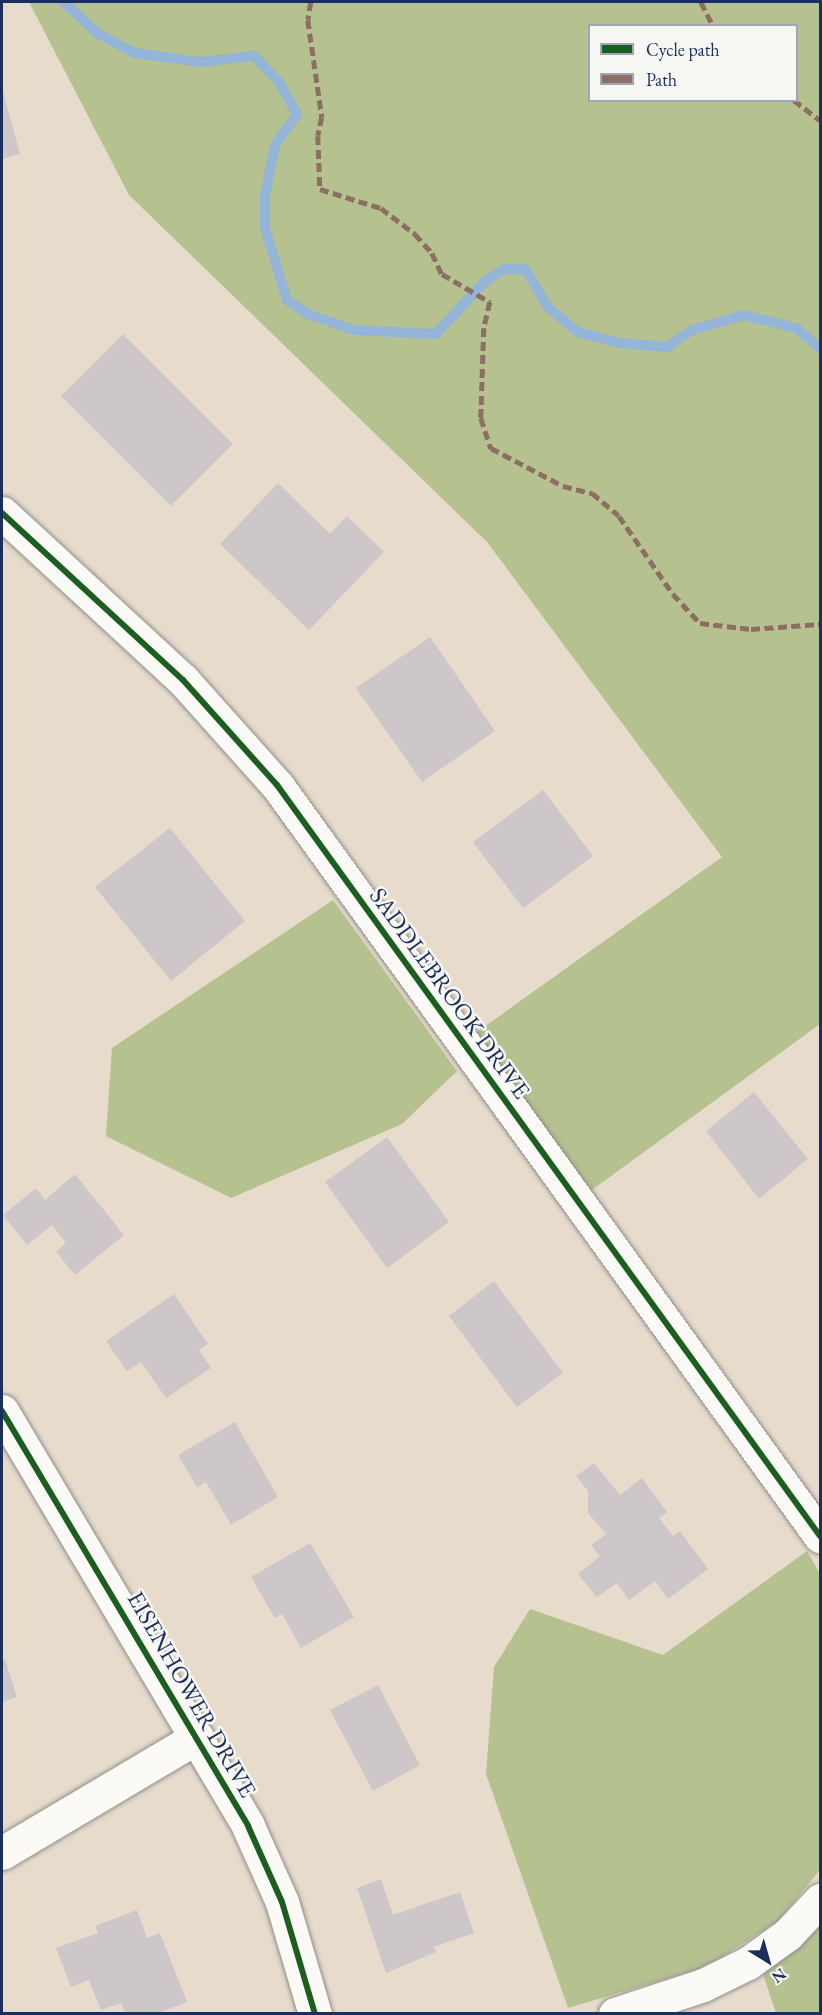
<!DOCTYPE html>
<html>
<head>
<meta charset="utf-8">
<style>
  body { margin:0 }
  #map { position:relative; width:822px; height:2015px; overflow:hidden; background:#e7dbcb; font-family:"EB Garamond",serif }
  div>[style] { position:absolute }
  .forest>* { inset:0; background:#b6c190 }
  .stream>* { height:10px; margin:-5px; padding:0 5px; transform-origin:5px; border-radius:5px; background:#94b5d8 }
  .building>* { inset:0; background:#cec7ca }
  .roads { filter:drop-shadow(0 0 2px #918f8e) drop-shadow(0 0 2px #918f8e) }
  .minor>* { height:33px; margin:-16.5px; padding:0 16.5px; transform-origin:16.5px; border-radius:16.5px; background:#fbfaf7 }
  .quiet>* { height:4.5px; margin-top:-2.25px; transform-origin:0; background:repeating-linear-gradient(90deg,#8d6e63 0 9px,transparent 0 13.5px) }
  .cycleway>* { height:6px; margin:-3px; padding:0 3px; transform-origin:3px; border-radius:3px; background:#1b5e20 }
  span { translate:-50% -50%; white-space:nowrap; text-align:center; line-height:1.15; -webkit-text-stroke:5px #f6f6f2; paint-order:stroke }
  .street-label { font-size:24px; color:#1b2f5e }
  .frame { position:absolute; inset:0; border:3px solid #1b2f5e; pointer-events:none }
  .legend { position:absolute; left:588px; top:24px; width:210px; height:78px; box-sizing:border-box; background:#f6f6f2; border:2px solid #9ea6b7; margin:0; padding:8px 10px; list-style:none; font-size:18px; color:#1b2f5e }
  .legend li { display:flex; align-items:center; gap:12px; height:30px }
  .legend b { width:30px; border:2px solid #9ea6b7 }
  .north { position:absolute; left:738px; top:1931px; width:60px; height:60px; -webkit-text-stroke:4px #f6f6f2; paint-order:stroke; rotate:143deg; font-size:16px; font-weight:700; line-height:24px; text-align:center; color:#1b2f5e }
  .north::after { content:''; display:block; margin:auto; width:21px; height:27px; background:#1b2f5e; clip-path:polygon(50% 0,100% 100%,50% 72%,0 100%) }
</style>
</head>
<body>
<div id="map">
  <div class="forest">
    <div style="clip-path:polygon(evenodd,29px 2px,820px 2px,820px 1024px,578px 1200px,463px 1042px,722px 857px,487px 542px,129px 195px,29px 2px,590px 26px,796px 26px,796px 100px,590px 100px,590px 26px)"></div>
    <div style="clip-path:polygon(333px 900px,457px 1071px,402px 1124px,231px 1198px,106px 1136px,112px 1048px)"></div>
    <div style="clip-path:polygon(807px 1551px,820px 1574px,820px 1870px,778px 1921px,706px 1967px,568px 2008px,486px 1774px,494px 1667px,530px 1609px,663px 1655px)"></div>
    <div style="clip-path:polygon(820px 1900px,820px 2013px,776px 2013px,757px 1956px)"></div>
  </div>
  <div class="stream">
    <div style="left:64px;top:2px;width:45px;rotate:43.2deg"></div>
    <div style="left:97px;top:33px;width:43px;rotate:27.8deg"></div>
    <div style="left:135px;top:53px;width:67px;rotate:7.8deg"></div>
    <div style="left:201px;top:62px;width:53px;rotate:-6.5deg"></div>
    <div style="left:254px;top:56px;width:36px;rotate:46deg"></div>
    <div style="left:279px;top:82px;width:37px;rotate:61deg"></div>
    <div style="left:297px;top:114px;width:38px;rotate:125deg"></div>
    <div style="left:275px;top:145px;width:51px;rotate:101.3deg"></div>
    <div style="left:265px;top:195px;width:33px;rotate:90deg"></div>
    <div style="left:265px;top:228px;width:75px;rotate:73deg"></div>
    <div style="left:287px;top:300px;width:25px;rotate:34deg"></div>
    <div style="left:308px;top:314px;width:49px;rotate:19.2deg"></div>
    <div style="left:354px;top:330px;width:82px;rotate:2.8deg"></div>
    <div style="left:436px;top:334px;width:71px;rotate:-47.3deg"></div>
    <div style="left:484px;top:282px;width:24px;rotate:-33deg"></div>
    <div style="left:504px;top:269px;width:21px"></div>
    <div style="left:525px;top:269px;width:44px;rotate:58.8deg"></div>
    <div style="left:548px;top:307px;width:39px;rotate:40deg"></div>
    <div style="left:578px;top:332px;width:42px;rotate:15deg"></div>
    <div style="left:619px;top:343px;width:48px;rotate:4.8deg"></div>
    <div style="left:667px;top:347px;width:30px;rotate:-34deg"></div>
    <div style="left:692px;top:330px;width:54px;rotate:-16.1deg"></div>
    <div style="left:744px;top:315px;width:54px;rotate:14deg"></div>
    <div style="left:796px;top:328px;width:31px;rotate:40deg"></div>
  </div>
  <div class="building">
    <div style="clip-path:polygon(2px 88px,20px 154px,2px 159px)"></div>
    <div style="clip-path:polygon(123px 334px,233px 444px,171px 506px,61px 396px)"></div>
    <div style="clip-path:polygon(278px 483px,330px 534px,347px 516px,384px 552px,309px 630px,220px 544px)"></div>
    <div style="clip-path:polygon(430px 637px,495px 731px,422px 782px,356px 688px)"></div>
    <div style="clip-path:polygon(543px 790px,593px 856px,523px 908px,473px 842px)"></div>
    <div style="clip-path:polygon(170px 828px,245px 921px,171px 981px,95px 887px)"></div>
    <div style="clip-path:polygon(754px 1092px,808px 1159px,759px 1199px,706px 1131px)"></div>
    <div style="clip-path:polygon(387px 1137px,449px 1222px,387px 1268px,325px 1182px)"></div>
    <div style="clip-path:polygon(75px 1174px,124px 1235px,75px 1275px,56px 1252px,66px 1243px,52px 1225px,27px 1245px,3px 1215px,36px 1188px,45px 1200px)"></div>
    <div style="clip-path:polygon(494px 1281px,563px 1373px,517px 1407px,449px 1316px)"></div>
    <div style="clip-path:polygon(174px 1294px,208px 1344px,199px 1350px,211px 1368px,166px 1398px,141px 1362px,127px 1371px,106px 1341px)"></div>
    <div style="clip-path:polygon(235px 1422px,278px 1497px,231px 1525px,206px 1482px,197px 1487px,178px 1455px)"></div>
    <div style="clip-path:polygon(594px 1463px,620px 1495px,642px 1478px,667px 1512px,659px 1518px,673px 1536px,680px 1531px,708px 1569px,668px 1599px,655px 1581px,629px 1600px,617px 1583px,597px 1597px,578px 1574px,600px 1556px,591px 1545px,606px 1534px,588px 1513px,588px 1491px,576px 1476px)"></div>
    <div style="clip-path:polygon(310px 1543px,354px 1617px,301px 1648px,282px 1614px,275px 1618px,251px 1577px)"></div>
    <div style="clip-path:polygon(5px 1659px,17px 1697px,2px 1702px,2px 1661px)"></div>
    <div style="clip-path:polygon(378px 1685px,420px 1765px,373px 1791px,330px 1710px)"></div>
    <div style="clip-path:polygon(381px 1879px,393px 1915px,460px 1892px,474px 1933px,434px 1947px,436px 1952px,386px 1973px,357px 1888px)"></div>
    <div style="clip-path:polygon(137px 1910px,147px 1938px,160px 1933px,187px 2002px,156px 2014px,125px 2014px,121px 2003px,101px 2010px,89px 1980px,71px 1987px,56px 1948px,98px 1933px,95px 1926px)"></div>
  </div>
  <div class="roads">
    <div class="minor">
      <div style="left:2px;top:513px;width:246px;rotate:42.7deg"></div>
      <div style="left:183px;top:680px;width:141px;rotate:48.2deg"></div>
      <div style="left:277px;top:785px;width:927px;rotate:54.13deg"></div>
      <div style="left:2px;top:1411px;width:482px;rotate:59.3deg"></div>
      <div style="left:248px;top:1826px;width:83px;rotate:65.9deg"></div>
      <div style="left:282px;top:1902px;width:117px;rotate:73.6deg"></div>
      <div style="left:2px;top:1853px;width:227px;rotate:-30.7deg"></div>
      <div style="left:615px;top:2014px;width:93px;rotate:-18.2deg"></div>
      <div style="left:703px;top:1985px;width:50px;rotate:-26.1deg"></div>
      <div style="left:748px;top:1963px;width:49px;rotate:-35.9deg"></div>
      <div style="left:788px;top:1934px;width:47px;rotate:-46.7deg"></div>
    </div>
  </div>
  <div class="quiet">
    <div style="left:311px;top:2px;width:18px;rotate:99deg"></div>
    <div style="left:308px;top:20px;width:98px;rotate:81.8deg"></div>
    <div style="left:322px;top:117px;width:19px;rotate:102deg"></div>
    <div style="left:318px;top:136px;width:53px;rotate:87.8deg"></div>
    <div style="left:320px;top:189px;width:64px;rotate:17.3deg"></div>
    <div style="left:381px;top:208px;width:43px;rotate:37.4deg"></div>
    <div style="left:415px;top:234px;width:25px;rotate:48deg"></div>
    <div style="left:432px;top:253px;width:23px;rotate:65deg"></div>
    <div style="left:442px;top:274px;width:56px;rotate:30.3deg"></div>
    <div style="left:490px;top:302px;width:27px;rotate:103deg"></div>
    <div style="left:484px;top:328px;width:90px;rotate:91.9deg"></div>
    <div style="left:481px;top:418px;width:32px;rotate:72deg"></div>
    <div style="left:491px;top:448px;width:81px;rotate:27.8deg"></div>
    <div style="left:563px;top:486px;width:30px;rotate:14deg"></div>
    <div style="left:592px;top:493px;width:35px;rotate:40deg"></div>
    <div style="left:619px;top:516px;width:95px;rotate:55.3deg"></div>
    <div style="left:673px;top:594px;width:40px;rotate:47deg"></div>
    <div style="left:700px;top:623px;width:51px;rotate:6.7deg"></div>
    <div style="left:751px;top:629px;width:69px;rotate:-4.1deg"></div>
    <div style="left:701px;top:2px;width:27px;rotate:63deg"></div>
    <div style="left:794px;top:100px;width:33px;rotate:38deg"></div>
  </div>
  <div class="cycleway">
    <div style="left:2px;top:513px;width:246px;rotate:42.7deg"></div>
    <div style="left:183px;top:680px;width:141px;rotate:48.2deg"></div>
    <div style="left:277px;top:785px;width:927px;rotate:54.13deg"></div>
    <div style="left:2px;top:1411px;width:482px;rotate:59.3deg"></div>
    <div style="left:248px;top:1826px;width:83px;rotate:65.9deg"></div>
    <div style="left:282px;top:1902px;width:117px;rotate:73.6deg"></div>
  </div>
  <div class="street-label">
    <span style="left:450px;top:993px;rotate:54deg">SADDLEBROOK DRIVE</span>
    <span style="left:192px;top:1694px;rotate:60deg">EISENHOWER DRIVE</span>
  </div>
  <div class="frame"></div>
  <ul class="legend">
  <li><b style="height:8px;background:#1b5e20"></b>Cycle path</li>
  <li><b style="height:8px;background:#8d6e63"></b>Path</li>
  </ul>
  <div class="north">N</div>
</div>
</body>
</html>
